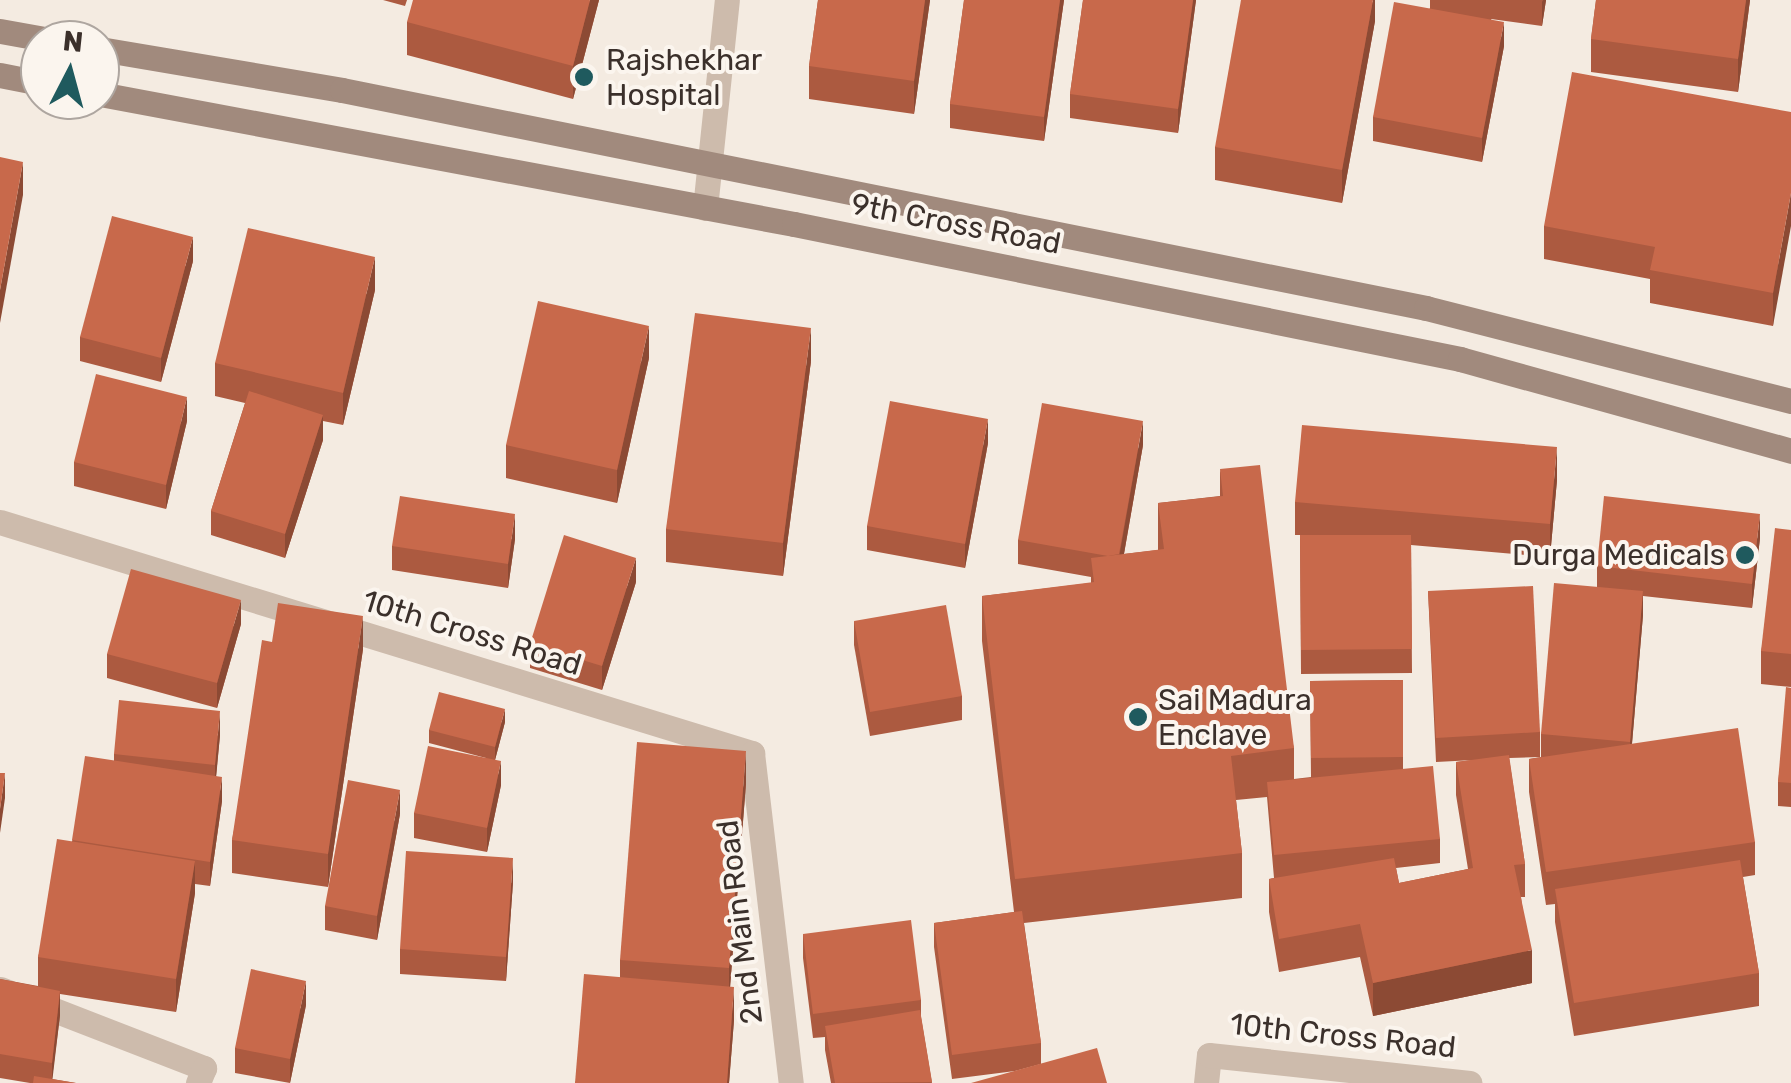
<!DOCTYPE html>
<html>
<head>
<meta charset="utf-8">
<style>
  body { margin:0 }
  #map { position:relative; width:1791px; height:1083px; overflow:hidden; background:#f4ebe1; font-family:Rubik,sans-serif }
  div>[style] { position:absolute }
  .street>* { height:25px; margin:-12.5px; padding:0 12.5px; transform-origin:12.5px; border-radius:12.5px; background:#cdbbac }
  .secondary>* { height:25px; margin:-12.5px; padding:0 12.5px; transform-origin:12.5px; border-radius:12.5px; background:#a18a7d }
  .wall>* { inset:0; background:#ac5a40 }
  .shaded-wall>* { inset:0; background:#8c4a34 }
  .building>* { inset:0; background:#c8694b }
  .dots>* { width:28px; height:28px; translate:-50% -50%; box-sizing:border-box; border:5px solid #fbf5ee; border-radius:50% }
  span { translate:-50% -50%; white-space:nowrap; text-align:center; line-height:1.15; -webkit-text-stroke:8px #fbf5ee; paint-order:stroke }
  .poi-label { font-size:30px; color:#3b302b }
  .left { translate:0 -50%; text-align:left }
  .right { translate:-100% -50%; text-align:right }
  .street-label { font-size:30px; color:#3b302b }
  .north { position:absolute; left:20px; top:20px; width:100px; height:100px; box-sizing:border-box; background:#fbf5ee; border:2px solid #aea6a0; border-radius:50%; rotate:6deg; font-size:28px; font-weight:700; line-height:40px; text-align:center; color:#3b302b }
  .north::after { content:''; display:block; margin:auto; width:35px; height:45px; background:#1f5a5e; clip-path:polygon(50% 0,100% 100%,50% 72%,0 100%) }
</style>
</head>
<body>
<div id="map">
  <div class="street">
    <div style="left:705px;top:208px;width:209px;rotate:-84deg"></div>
    <div style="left:0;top:522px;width:787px;rotate:17.08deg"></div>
    <div style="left:752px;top:753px;width:332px;rotate:83.3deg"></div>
    <div style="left:0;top:989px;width:219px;rotate:21.2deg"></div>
    <div style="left:204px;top:1068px;width:16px;rotate:112deg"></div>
    <div style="left:1206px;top:1083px;width:28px;rotate:-84deg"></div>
    <div style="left:1209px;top:1055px;width:262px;rotate:6.1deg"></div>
  </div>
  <div class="secondary">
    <div style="left:0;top:31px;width:51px;rotate:10.2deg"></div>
    <div style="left:100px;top:49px;width:245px;rotate:9.6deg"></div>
    <div style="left:342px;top:90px;width:1106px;rotate:11.37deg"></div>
    <div style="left:1426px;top:308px;width:377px;rotate:14.3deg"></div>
    <div style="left:0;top:75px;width:41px;rotate:11.3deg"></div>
    <div style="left:100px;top:94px;width:706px;rotate:10.61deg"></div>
    <div style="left:794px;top:224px;width:680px;rotate:11.46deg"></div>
    <div style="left:1460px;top:359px;width:344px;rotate:15.5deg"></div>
  </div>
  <div class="wall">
    <div style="clip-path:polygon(383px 0,407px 0,405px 6px)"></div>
    <div style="clip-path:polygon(599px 0,573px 99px,407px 55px,407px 22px)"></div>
    <div style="clip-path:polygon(818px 0,930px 0,914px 114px,809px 99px,809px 66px)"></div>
    <div style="clip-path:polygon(964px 0,1064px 0,1044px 141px,950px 128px,950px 104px)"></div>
    <div style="clip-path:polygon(1083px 0,1196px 0,1178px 133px,1070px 118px,1070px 94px)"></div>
    <div style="clip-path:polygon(1375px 0,1375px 21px,1342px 203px,1215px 180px,1215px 147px)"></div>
    <div style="clip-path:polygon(1430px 0,1546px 0,1542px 26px,1491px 19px,1504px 46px,1482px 162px,1373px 141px,1373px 117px,1430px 8px)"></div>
    <div style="clip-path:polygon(1596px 0,1750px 0,1738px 92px,1591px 72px,1591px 39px)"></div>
    <div style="clip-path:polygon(1791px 112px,1773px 326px,1650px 303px,1650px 279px,1544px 259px,1544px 226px)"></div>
    <div style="clip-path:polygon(193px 261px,161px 382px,80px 361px,80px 337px)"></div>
    <div style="clip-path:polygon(375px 290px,343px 425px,323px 421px,323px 440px,285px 558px,211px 535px,211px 511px,245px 403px,215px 396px,215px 363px)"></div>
    <div style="clip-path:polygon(649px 358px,617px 503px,506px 478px,506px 445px)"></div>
    <div style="clip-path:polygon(811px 361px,783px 576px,666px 562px,666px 529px)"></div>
    <div style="clip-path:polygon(187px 421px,166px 509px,74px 486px,74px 462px)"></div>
    <div style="clip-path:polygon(988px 443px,965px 568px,867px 550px,867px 526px)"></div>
    <div style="clip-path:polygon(1143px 445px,1124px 554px,1158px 550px,1158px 503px,1220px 496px,1220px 469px,1294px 748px,1294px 779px,1311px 777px,1310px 681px,1403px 680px,1403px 769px,1440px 839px,1440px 863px,1396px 868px,1399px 883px,1468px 869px,1456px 795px,1456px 762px,1474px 760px,1436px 762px,1428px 591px,1540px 732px,1540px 757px,1509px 758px,1525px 864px,1525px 897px,1521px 897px,1532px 983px,1373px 1016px,1360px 957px,1279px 972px,1269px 912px,1269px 879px,1274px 878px,1267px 797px,1236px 800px,1242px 853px,1242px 898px,1024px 923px,1041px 1043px,1041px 1064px,1015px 1071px,952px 1079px,934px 947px,934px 923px,1014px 912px,982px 641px,982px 596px,1091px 583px,1091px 577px,1018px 564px,1018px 540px)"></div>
    <div style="clip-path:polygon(1557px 480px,1550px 557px,1411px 545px,1412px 673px,1301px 674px,1300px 535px,1302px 535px,1295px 535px,1295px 502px)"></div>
    <div style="clip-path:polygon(1791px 530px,1791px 687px,1761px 684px,1761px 651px)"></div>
    <div style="clip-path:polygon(1760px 538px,1752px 608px,1643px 596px,1643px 615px,1632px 744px,1755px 842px,1755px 875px,1743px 877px,1759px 973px,1759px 1006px,1574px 1036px,1555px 922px,1555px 904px,1546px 905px,1529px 792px,1529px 759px,1541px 757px,1541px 734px,1597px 587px,1597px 566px)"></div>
    <div style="clip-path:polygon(515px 539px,508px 588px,392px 570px,392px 546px)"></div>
    <div style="clip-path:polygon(636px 582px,602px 690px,530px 668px,530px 644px)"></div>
    <div style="clip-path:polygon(854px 621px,962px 696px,962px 720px,870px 736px,854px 645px)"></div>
    <div style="clip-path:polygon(241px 624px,217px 708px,107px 678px,107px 654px)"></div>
    <div style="clip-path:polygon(272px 642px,363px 649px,328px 887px,232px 873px,232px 840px)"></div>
    <div style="clip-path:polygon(1791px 688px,1791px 807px,1778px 806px,1778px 782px)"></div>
    <div style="clip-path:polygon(505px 722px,495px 760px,501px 785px,487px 852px,414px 838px,414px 813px,486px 758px,429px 743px,429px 730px)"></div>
    <div style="clip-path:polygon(220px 735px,216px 776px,222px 801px,210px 886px,195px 884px,195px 893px,176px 1012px,60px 994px,60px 1015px,52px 1079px,76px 1083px,30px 1083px,0 1078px,0 979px,38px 986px,38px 957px,72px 841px,114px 761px,114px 754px)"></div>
    <div style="clip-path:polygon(746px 783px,730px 987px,734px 1020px,729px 1083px,575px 1083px,620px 977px,620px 960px)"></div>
    <div style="clip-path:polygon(400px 814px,377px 940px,325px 930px,325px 906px)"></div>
    <div style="clip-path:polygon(513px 882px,506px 981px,400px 974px,400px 949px)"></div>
    <div style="clip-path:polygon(803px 934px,921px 1000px,921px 1017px,932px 1083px,831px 1083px,825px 1050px,825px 1037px,813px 1038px,803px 958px)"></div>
    <div style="clip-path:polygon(306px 1005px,290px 1083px,235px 1073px,235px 1048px)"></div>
  </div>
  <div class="shaded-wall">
    <div style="clip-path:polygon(590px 0,599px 0,573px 99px,573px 66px)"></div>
    <div style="clip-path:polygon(925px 0,930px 0,914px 114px,914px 81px)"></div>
    <div style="clip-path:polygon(1060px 0,1064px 0,1044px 141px,1044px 117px)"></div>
    <div style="clip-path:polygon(1193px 0,1196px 0,1178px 133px,1178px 109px)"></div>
    <div style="clip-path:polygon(1373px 0,1375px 0,1375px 21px,1342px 203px,1342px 170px)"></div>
    <div style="clip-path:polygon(1543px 0,1546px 0,1542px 26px,1542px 2px)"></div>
    <div style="clip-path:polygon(1746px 0,1750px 0,1738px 92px,1738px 59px)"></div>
    <div style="clip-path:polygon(1504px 22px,1504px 46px,1482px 162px,1482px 138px)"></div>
    <div style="clip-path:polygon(23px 162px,23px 195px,0 323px,0 290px)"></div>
    <div style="clip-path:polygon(1791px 193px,1791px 226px,1773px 326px,1773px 293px)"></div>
    <div style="clip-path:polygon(193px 237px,193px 261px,161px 382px,161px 358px)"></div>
    <div style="clip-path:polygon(375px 257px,375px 290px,343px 425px,343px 393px)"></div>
    <div style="clip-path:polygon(649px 326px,649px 358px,617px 503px,617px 470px)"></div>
    <div style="clip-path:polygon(811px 328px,811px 361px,783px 576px,783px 543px)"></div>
    <div style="clip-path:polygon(187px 397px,187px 421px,166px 509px,166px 485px)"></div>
    <div style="clip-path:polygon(323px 415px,323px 440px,285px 558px,285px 534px)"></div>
    <div style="clip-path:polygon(988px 419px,988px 443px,965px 568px,965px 544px)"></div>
    <div style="clip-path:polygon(1143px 421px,1143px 445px,1119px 582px,1119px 558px)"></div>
    <div style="clip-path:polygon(1557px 447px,1557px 480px,1550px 557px,1550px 524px)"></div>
    <div style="clip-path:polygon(515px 514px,515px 539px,508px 588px,508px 564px)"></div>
    <div style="clip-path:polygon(1760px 514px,1760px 538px,1752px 608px,1752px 584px)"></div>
    <div style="clip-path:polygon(636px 558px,636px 582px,602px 690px,602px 666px)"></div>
    <div style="clip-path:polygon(1643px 591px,1643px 615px,1630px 766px,1630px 742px)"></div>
    <div style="clip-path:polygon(241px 600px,241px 624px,217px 708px,217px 683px)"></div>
    <div style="clip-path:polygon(363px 616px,363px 649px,328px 887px,328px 854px)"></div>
    <div style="clip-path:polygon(505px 709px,505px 722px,495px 760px,495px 747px)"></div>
    <div style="clip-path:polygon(220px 711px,220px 735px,215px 789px,215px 765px)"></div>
    <div style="clip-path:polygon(746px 751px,746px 783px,729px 1001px,729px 968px)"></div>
    <div style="clip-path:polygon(501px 761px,501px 785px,487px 852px,487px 828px)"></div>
    <div style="clip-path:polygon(5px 773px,5px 798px,0 833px,0 809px)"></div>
    <div style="clip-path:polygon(222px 777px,222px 801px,210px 886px,210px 862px)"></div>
    <div style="clip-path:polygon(400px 790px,400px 814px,377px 940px,377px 916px)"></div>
    <div style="clip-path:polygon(513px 858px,513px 882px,506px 981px,506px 957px)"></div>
    <div style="clip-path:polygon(195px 861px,195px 893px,176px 1012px,176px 979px)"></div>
    <div style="clip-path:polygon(1532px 950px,1532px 983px,1373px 1016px,1373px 983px)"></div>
    <div style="clip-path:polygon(306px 981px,306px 1005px,290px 1083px,290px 1059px)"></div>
    <div style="clip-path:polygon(734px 987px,734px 1020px,729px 1083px,727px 1083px)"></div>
    <div style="clip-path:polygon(60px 991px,60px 1015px,52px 1083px,52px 1063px)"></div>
  </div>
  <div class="building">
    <div style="clip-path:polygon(413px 0,590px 0,573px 66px,407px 22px)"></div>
    <div style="clip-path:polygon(818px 0,925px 0,914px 81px,809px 66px)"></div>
    <div style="clip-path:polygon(964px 0,1060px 0,1044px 117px,950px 104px)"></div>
    <div style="clip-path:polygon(1083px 0,1193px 0,1178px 109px,1070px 94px)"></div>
    <div style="clip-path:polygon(1241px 0,1373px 0,1342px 170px,1215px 147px)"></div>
    <div style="clip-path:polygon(1596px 0,1746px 0,1738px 59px,1591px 39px)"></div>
    <div style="clip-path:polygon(1394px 2px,1504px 22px,1482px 138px,1373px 117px)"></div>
    <div style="clip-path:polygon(1572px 72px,1791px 112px,1791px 193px,1773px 293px,1650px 270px,1655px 247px,1544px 226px)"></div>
    <div style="clip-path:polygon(0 157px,23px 162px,0 290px)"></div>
    <div style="clip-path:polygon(112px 216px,193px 237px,161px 358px,80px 337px)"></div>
    <div style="clip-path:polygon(248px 228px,375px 257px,343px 393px,215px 363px)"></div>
    <div style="clip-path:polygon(538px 301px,649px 326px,617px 470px,506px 445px)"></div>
    <div style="clip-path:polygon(695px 313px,811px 328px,783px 543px,666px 529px)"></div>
    <div style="clip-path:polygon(96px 374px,187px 397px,166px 485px,74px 462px)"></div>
    <div style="clip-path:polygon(249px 391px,323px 415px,285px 534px,211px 511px)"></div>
    <div style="clip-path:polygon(890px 401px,988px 419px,965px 544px,867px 526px)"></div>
    <div style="clip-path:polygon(1042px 403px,1143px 421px,1119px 554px,1108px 556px,1018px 540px)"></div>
    <div style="clip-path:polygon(1302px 425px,1557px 447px,1550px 524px,1295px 502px)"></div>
    <div style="clip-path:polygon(1260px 465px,1294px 748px,1231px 756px,1242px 853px,1015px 879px,982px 596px,1094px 582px,1091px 558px,1164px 549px,1158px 503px,1223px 496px,1220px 469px)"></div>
    <div style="clip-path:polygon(400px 496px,515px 514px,508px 564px,392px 546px)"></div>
    <div style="clip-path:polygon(1604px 496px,1760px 514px,1752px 584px,1597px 566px)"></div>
    <div style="clip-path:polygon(1775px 528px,1791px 530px,1791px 654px,1761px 651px)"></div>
    <div style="clip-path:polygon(564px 535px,636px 558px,602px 666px,530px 644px)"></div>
    <div style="clip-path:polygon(1300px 535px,1411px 535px,1412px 649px,1301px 650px)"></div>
    <div style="clip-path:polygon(131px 569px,241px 600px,217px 683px,107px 654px)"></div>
    <div style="clip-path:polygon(1554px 583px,1643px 591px,1630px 742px,1541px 734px)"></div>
    <div style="clip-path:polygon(1533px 586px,1540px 732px,1436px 738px,1428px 591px)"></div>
    <div style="clip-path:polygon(278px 603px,363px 616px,328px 854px,232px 840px,262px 640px,272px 642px)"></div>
    <div style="clip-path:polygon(946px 605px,962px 696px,870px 712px,854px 621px)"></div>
    <div style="clip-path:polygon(1403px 680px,1403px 757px,1311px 758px,1310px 681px)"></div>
    <div style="clip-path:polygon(1786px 687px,1791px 688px,1791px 783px,1778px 782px)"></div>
    <div style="clip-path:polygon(439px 692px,505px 709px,495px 747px,429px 730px)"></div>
    <div style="clip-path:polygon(119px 700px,220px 711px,215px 765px,114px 754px)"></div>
    <div style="clip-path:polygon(1738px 728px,1755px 842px,1546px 872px,1529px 759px)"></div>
    <div style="clip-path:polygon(637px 742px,746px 751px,729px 968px,620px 960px)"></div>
    <div style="clip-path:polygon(428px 746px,501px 761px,487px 828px,414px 813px)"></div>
    <div style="clip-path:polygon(1509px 755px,1525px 864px,1514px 865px,1532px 950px,1373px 983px,1360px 924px,1279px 939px,1269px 879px,1394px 858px,1399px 883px,1473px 868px,1456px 762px)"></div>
    <div style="clip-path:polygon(85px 756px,222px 777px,210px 862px,72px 840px)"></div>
    <div style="clip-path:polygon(1433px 766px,1440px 839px,1274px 855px,1267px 782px)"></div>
    <div style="clip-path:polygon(0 773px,5px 773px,0 809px)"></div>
    <div style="clip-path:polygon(348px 780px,400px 790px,377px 916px,325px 906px)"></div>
    <div style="clip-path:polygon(57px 839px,195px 861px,176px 979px,38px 957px)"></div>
    <div style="clip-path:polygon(406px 851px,513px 858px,506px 957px,400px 949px)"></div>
    <div style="clip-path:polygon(1740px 860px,1759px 973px,1574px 1003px,1555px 889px)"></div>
    <div style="clip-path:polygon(1022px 911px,1041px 1043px,952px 1055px,934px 923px)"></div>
    <div style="clip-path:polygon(911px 920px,921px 1000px,813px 1014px,803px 934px)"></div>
    <div style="clip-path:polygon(251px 969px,306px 981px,290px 1059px,235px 1048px)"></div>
    <div style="clip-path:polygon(584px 974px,734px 987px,727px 1083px,575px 1083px)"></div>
    <div style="clip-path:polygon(0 979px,60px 991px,52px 1063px,0 1054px)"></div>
    <div style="clip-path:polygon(920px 1010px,932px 1082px,835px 1083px,825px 1026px)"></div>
    <div style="clip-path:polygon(1097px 1048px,1107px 1083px,971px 1083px)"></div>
    <div style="clip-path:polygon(34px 1076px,76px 1083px,33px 1083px)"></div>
  </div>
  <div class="dots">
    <div style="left:584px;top:77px;background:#1f5a5e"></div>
    <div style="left:1745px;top:555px;background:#1f5a5e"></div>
    <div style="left:1138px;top:717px;background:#1f5a5e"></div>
  </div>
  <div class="poi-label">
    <span class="left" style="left:606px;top:77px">Rajshekhar<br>Hospital</span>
    <span class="right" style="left:1725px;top:555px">Durga Medicals</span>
    <span class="left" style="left:1158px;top:717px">Sai Madura<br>Enclave</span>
  </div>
  <div class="street-label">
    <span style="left:956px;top:224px;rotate:11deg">9th Cross Road</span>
    <span style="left:472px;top:633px;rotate:17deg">10th Cross Road</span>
    <span style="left:740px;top:922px;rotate:-97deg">2nd Main Road</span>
    <span style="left:1343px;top:1036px;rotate:6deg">10th Cross Road</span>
  </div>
  <div class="north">N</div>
</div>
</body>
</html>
